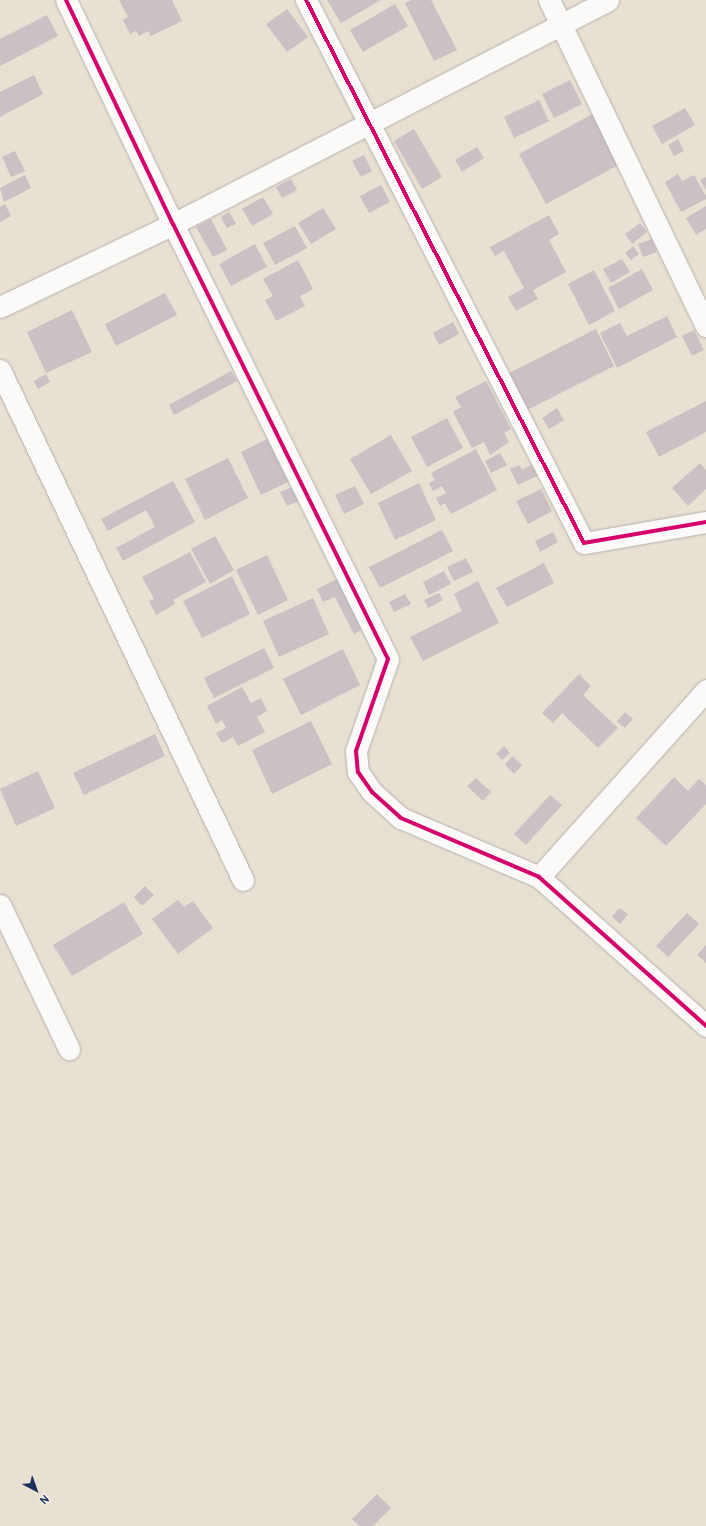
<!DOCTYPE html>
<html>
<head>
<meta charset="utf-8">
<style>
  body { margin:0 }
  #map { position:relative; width:706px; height:1526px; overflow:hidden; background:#e8e0d1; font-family:Pangolin,sans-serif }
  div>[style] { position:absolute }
  .building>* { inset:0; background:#cbc0c3 }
  .roads { filter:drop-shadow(0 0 1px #b4b1ad) drop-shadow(0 0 1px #b4b1ad) }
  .minor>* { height:21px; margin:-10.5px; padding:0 10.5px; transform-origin:10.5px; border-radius:10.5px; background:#fcfaf8 }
  .cycleway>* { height:4px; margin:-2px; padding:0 2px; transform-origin:2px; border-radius:2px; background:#d6006c }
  span { translate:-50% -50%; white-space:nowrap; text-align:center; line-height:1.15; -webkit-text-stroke:4px #f7f3e8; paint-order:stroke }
  .north { position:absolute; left:16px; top:1470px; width:40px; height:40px; -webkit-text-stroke:3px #f7f3e8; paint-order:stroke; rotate:139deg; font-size:11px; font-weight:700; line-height:16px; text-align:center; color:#1b2f5e }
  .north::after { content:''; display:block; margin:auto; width:14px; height:18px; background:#1b2f5e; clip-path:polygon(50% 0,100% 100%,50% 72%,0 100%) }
</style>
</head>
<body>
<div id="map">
  <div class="building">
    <div style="clip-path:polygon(119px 0,172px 0,182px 21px,151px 36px,148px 31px,139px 36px,136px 31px,130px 34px,123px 20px,128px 17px)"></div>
    <div style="clip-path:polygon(327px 0,381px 0,341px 23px)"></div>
    <div style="clip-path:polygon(412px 0,431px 0,457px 50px,434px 61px,405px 3px)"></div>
    <div style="clip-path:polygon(395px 4px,408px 26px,363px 52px,350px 30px)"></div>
    <div style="clip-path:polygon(287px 9px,308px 37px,287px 52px,266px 24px)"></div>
    <div style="clip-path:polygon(47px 15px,58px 36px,0 66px,0 39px)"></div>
    <div style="clip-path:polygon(34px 75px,43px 94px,0 117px,0 92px)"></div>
    <div style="clip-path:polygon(570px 80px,582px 104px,554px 118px,542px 94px)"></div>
    <div style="clip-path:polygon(539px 100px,549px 121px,514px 138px,504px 117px)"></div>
    <div style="clip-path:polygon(685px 108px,695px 125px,662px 144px,652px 126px)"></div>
    <div style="clip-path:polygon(598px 111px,626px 161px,546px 204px,519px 154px)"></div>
    <div style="clip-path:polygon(414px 129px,442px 177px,422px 189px,394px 141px)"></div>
    <div style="clip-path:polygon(678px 139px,684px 151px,674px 156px,668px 145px)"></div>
    <div style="clip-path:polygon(477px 147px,484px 158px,462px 172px,455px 160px)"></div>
    <div style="clip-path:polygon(15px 151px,25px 171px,11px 177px,2px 157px)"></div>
    <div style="clip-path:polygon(364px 155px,372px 171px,361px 177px,352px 161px)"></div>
    <div style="clip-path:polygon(678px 174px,682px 181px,694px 175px,706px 196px,706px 199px,681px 212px,665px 182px)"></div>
    <div style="clip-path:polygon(25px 175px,31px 188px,4px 202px,0 188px)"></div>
    <div style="clip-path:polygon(706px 177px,706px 190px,700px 180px)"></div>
    <div style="clip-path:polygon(291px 179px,297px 190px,282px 198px,276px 187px)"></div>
    <div style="clip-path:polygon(381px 185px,390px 202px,369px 213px,360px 196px)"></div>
    <div style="clip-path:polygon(263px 197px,273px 214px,252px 226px,242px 209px)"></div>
    <div style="clip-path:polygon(5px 204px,11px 216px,0 222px,0 207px)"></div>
    <div style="clip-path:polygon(706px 206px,706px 229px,696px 235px,686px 218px)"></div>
    <div style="clip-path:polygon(323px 208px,336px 229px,311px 244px,298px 223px)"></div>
    <div style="clip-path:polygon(229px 212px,236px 224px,227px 228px,221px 217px)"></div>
    <div style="clip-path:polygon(549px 215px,559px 234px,549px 240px,566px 272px,533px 290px,538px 299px,516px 311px,508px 297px,524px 288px,504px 251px,495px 256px,490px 247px)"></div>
    <div style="clip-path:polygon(211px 219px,227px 250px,213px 257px,196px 227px)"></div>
    <div style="clip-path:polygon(640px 223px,647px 232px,632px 244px,625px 234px)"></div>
    <div style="clip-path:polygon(295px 226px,307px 248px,275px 265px,263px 243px)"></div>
    <div style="clip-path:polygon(652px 239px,657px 252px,643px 257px,638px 244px)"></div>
    <div style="clip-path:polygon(255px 244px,267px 267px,231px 286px,219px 264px)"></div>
    <div style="clip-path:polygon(633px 246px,639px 254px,631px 260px,625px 253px)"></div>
    <div style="clip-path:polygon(622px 259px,630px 272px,611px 283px,603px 269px)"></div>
    <div style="clip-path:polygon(298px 260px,313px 289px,300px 296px,305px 306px,276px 321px,265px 300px,273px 296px,263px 279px)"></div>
    <div style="clip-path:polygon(642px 269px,653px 290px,619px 309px,608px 288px)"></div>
    <div style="clip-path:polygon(594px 270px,615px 311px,589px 325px,568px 284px)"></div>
    <div style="clip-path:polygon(165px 293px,177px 315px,116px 346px,105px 324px)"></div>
    <div style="clip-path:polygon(72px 310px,92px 352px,46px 373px,27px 332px)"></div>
    <div style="clip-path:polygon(667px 316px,677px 337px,617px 368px,600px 333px,620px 323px,627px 336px)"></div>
    <div style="clip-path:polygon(453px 322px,459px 334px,439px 345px,433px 333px)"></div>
    <div style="clip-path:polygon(596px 329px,614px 366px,527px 410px,509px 373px)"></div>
    <div style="clip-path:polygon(694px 330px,704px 350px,692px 356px,682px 336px)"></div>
    <div style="clip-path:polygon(231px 371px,237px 381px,174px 415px,169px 405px)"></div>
    <div style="clip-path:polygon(46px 374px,50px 382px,38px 389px,34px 381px)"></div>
    <div style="clip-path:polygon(486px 381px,511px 429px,504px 433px,509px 442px,490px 455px,484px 442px,472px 448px,453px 412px,461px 407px,455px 397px)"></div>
    <div style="clip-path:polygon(706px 401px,706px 432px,659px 457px,646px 432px)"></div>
    <div style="clip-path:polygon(557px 408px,564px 420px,549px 429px,542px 418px)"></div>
    <div style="clip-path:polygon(447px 418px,463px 448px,427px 467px,411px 437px)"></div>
    <div style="clip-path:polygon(391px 435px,412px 471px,371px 494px,350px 459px)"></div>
    <div style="clip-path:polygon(269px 438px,290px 481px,261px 495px,241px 452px)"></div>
    <div style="clip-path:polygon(476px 449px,497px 490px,451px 514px,445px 503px,440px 506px,436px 498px,446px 493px,442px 486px,433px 491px,429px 483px,435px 480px,431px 473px)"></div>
    <div style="clip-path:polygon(500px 453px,507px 465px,491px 473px,485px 461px)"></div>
    <div style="clip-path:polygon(228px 458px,248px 498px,205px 520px,185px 479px)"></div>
    <div style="clip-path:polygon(534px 463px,539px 475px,518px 485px,510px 469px,519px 465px,522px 470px)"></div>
    <div style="clip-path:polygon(700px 463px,706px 470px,706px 489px,688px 506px,672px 488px)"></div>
    <div style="clip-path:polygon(173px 481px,195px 522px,123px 561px,116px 548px,155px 527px,146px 510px,108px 531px,101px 519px)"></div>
    <div style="clip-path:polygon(419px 483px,436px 520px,395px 540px,378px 503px)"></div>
    <div style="clip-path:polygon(355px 486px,364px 504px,344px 514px,335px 495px)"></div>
    <div style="clip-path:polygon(292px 487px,299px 501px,287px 506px,280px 492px)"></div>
    <div style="clip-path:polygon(541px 489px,552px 511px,528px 524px,516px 501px)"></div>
    <div style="clip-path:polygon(442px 530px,453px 551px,380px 588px,369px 567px)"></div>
    <div style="clip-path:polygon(553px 532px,558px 542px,540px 552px,535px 541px)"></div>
    <div style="clip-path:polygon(215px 536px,234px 570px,210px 584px,191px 549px)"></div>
    <div style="clip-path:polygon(190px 552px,206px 582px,173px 600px,175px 604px,156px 615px,149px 601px,154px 599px,142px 577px)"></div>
    <div style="clip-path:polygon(267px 555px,288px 600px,258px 615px,236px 570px)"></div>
    <div style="clip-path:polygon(466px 558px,473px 572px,454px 581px,447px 567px)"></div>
    <div style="clip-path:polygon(544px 563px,554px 583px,507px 607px,496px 588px)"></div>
    <div style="clip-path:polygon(444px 571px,451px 584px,429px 595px,423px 582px)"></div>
    <div style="clip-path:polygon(232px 576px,250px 614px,202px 638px,183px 601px)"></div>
    <div style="clip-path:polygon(343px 576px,367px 627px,354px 634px,335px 597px,323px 602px,317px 589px)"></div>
    <div style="clip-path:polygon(478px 581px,499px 623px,423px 661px,410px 637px,462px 611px,454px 594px)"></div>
    <div style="clip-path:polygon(439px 593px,443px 600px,428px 608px,424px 600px)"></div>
    <div style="clip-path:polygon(405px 594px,411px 604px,394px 612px,389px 602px)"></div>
    <div style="clip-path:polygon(313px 598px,329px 634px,279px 657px,263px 621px)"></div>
    <div style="clip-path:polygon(264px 648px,274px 668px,214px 698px,204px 678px)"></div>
    <div style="clip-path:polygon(343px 649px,360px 685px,301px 715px,283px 679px)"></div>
    <div style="clip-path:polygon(579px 674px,591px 686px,583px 695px,618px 728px,598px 748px,562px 713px,553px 723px,542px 713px)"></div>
    <div style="clip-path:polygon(242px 687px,251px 703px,261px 698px,267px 711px,257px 717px,265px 732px,238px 746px,233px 737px,222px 743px,216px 733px,226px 728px,222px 720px,216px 724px,207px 706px)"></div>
    <div style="clip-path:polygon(625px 712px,633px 719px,625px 728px,617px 721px)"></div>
    <div style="clip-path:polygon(311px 721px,332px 764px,272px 794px,252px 750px)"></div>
    <div style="clip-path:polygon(155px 734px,165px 756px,84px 795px,73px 773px)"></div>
    <div style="clip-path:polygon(504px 746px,510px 753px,502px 760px,496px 754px)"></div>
    <div style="clip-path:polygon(512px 756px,522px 765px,514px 774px,505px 765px)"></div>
    <div style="clip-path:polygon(38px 771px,55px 808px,16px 826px,0 789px)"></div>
    <div style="clip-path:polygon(674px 777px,688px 791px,699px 779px,706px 785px,706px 804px,666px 846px,636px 818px)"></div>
    <div style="clip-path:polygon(476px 778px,491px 792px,483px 801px,467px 786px)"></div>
    <div style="clip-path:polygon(550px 795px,562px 805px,526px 845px,514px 834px)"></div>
    <div style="clip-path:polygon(145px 886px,154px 895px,142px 906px,134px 897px)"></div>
    <div style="clip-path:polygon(178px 900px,184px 907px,193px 901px,213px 928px,178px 954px,152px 919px)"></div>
    <div style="clip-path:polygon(124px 902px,143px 934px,72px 976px,53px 945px)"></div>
    <div style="clip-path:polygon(619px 908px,628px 914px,620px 924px,612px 917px)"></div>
    <div style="clip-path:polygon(687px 913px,699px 924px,668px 957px,656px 946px)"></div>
    <div style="clip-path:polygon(706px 945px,706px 963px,697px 955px)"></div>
    <div style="clip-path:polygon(377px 1494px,391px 1508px,373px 1526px,359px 1526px,352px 1519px)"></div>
  </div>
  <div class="roads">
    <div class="minor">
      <div style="left:66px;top:0;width:248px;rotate:64.5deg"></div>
      <div style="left:173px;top:224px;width:485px;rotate:63.7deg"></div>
      <div style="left:388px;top:659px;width:97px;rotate:109.2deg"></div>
      <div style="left:356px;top:751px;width:21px;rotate:85deg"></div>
      <div style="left:358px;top:772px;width:24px;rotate:55deg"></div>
      <div style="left:372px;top:792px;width:39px;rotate:42deg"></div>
      <div style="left:401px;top:818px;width:150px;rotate:23.1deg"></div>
      <div style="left:539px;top:877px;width:224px;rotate:41.7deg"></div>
      <div style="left:306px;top:0;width:610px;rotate:62.89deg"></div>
      <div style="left:584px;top:543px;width:124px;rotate:-9.8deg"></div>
      <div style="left:549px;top:0;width:362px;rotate:64.3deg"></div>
      <div style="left:0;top:307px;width:192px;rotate:-25.6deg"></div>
      <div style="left:173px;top:224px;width:489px;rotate:-27.2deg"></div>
      <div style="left:0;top:370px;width:565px;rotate:64.52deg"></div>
      <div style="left:539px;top:877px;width:251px;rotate:-48.2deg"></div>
      <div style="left:0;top:905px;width:160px;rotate:64.4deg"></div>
    </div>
  </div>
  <div class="cycleway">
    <div style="left:66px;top:0;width:248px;rotate:64.5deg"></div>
    <div style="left:173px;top:224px;width:485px;rotate:63.7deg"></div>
    <div style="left:388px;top:659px;width:97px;rotate:109.2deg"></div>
    <div style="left:356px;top:751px;width:21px;rotate:85deg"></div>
    <div style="left:358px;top:772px;width:24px;rotate:55deg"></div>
    <div style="left:372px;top:792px;width:39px;rotate:42deg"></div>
    <div style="left:401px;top:818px;width:150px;rotate:23.1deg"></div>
    <div style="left:539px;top:877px;width:224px;rotate:41.7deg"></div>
    <div style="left:306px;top:0;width:610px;rotate:62.89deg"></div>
    <div style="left:584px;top:543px;width:124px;rotate:-9.8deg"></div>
  </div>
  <div class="north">N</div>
</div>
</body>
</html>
